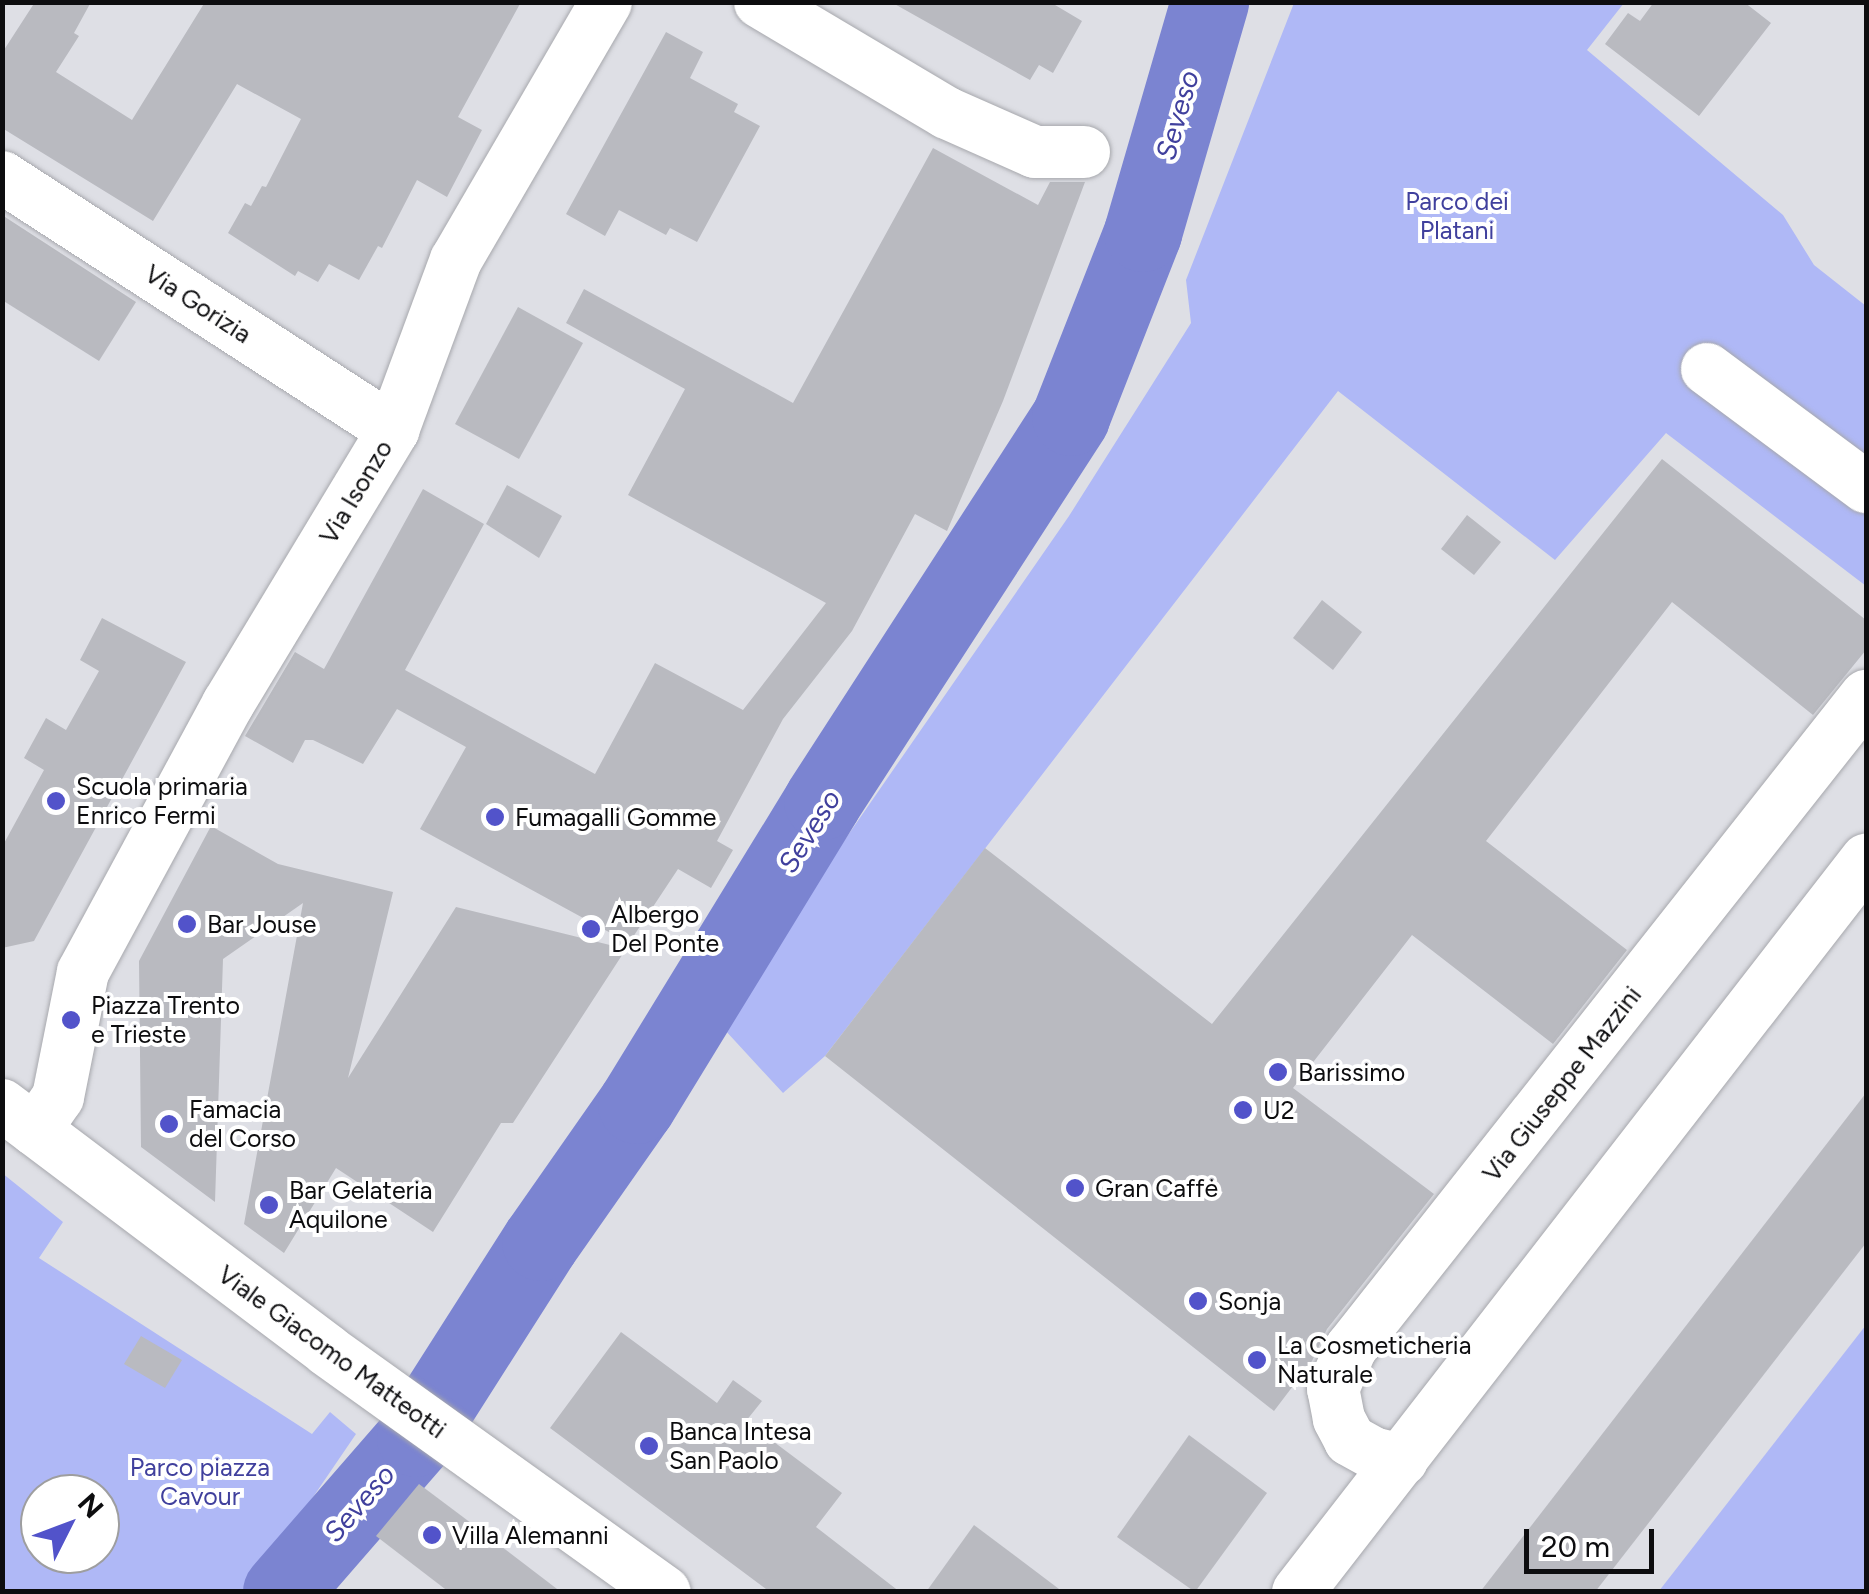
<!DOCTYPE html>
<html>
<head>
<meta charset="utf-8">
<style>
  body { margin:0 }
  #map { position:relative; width:1869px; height:1594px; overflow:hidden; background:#dedfe5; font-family:Figtree,sans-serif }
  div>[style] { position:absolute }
  .green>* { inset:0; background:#afb8f6 }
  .river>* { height:78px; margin:-39px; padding:0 39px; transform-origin:39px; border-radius:39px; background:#7b84d1 }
  .building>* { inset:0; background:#b9bac0 }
  .roads { filter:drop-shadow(0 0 2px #a7a8ad) drop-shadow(0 0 2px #a7a8ad) }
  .minor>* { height:52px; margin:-26px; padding:0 26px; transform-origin:26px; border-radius:26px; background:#fff }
  .dots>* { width:28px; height:28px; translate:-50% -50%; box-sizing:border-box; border:5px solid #fff; border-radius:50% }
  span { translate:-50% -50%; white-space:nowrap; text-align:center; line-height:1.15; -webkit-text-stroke:8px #fff; paint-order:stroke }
  .park-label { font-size:25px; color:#40409d }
  .street-label { font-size:25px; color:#0d0d0f }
  .poi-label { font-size:25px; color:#0d0d0f }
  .left { translate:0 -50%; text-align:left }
  .water-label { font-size:28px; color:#40409d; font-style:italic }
  .frame { position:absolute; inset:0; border:5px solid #0d0d0f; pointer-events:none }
  .north { position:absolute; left:20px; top:1474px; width:100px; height:100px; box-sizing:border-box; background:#fff; border:2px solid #9e9e9f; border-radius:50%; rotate:48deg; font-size:28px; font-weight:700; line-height:40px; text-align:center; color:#0d0d0f }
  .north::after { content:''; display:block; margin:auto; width:35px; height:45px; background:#5253ca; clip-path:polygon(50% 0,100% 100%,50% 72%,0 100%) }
  .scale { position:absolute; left:1524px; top:1529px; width:130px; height:45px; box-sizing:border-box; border:5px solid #0d0d0f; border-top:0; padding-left:12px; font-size:30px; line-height:35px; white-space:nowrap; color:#0d0d0f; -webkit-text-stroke:8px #fff; paint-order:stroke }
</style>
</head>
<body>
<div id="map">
  <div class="green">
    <div style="clip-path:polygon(1294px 3px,1624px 3px,1587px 50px,1783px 215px,1814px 265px,1866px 306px,1866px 586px,1666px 433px,1555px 560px,1338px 391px,825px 1056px,783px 1093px,724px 1029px,837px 851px,1069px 516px,1191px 323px,1186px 280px)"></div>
    <div style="clip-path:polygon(evenodd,2px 1173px,63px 1222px,39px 1258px,312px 1434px,330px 1412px,356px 1434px,249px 1591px,3px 1591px,2px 1173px,40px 1494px,100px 1494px,100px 1554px,40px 1554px,40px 1494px)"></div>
    <div style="clip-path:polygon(1866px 1325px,1866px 1591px,1659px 1591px)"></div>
  </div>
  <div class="river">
    <div style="left:282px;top:1592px;width:204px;rotate:-49deg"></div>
    <div style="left:416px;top:1438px;width:232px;rotate:-57.5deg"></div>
    <div style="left:541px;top:1242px;width:167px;rotate:-55deg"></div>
    <div style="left:637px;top:1105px;width:356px;rotate:-58.5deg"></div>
    <div style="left:823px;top:801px;width:457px;rotate:-57.1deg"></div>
    <div style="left:1071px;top:417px;width:198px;rotate:-68.6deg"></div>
    <div style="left:1143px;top:233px;width:241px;rotate:-73.8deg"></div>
  </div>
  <div class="building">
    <div style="clip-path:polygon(35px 2px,91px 2px,74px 33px,79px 36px,56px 72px,132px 120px,205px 2px,521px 2px,458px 117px,482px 130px,447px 197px,417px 180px,382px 248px,378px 246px,359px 280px,329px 264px,318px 282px,298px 271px,295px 276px,228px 233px,245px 203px,251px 206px,262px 186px,266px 187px,301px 119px,237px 84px,153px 221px,2px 128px,2px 53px)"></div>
    <div style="clip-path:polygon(891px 2px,1050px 2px,1082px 21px,1053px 73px,1039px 65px,1030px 80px)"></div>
    <div style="clip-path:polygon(1654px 2px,1744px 2px,1771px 23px,1699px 116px,1605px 44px,1628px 13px,1640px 21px)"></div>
    <div style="clip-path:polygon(666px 32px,703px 52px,690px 78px,738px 104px,734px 112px,760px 126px,697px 242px,670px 228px,666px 235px,619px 210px,605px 236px,566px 214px)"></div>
    <div style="clip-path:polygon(933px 148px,1038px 205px,1050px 182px,1085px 182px,1003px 401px,947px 531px,915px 514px,852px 631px,783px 719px,717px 841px,733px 850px,711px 888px,678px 869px,629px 943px,420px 829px,466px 747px,397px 709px,363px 764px,313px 740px,305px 740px,293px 763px,245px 736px,295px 652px,324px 669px,423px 489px,484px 524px,405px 670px,595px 774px,655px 663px,743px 710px,826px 603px,628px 495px,685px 389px,566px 323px,584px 289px,793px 403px)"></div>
    <div style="clip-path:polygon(2px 215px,136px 302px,99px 361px,2px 300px)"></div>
    <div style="clip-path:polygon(518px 307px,583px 343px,519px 459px,455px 424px)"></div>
    <div style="clip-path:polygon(1662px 459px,1866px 620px,1866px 650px,1813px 715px,1672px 602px,1486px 841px,1627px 950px,1553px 1044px,1412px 935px,1293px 1088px,1434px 1194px,1327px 1329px,1312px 1361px,1274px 1411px,825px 1056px,985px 848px,1212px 1024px)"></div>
    <div style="clip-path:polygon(507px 485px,562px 516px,539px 558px,486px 524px)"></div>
    <div style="clip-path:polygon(1467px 515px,1501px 542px,1474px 575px,1441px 549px)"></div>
    <div style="clip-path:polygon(1322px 600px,1362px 632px,1333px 670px,1293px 638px)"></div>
    <div style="clip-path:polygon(102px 618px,186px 662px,34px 941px,2px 948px,2px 847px,44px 770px,24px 758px,46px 718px,66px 730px,99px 671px,80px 660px)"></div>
    <div style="clip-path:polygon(211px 826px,278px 864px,393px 892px,348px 1078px,456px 907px,626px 949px,513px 1123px,501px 1123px,433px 1232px,336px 1168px,284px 1253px,244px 1224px,303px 903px,223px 959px,215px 1202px,141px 1147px,139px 961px)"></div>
    <div style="clip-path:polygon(1866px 1093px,1866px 1243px,1595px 1592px,1480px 1592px)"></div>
    <div style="clip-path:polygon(621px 1332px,717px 1403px,733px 1380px,762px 1401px,746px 1421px,842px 1493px,816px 1527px,900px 1592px,770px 1592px,550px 1428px)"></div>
    <div style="clip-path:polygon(141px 1336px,182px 1360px,165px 1388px,124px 1364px)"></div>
    <div style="clip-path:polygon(1189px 1435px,1267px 1493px,1195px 1592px,1117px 1537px)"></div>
    <div style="clip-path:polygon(419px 1484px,463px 1517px,561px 1592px,449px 1592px,432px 1579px,376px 1536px)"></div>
    <div style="clip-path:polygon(974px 1525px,1063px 1592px,926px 1592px)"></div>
  </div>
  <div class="roads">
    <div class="minor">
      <div style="left:760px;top:2px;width:217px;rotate:30.7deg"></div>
      <div style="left:947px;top:113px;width:96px;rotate:23.9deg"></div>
      <div style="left:1035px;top:152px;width:49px"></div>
      <div style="left:2px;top:177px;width:466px;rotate:32.9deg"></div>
      <div style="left:1707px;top:369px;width:198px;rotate:36.6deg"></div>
      <div style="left:2px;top:1105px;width:408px;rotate:37deg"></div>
      <div style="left:328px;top:1351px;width:414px;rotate:35.6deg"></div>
      <div style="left:35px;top:1130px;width:40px;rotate:-55.1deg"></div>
      <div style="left:58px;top:1097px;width:127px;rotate:-78.7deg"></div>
      <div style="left:83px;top:972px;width:305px;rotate:-61.6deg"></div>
      <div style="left:228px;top:704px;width:320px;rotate:-58.9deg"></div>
      <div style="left:393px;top:430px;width:181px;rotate:-69.7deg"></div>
      <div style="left:456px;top:260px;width:298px;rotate:-59.8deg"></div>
      <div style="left:1402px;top:1460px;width:28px;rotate:-167deg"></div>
      <div style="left:1375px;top:1454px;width:29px;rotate:-151deg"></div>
      <div style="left:1350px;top:1440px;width:24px;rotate:-118deg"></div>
      <div style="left:1339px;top:1419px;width:31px;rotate:-101deg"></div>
      <div style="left:1333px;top:1389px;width:45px;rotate:-66.3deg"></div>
      <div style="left:1351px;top:1348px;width:831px;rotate:-51.7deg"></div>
      <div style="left:1298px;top:1592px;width:927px;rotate:-52.19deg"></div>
    </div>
  </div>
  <div class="dots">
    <div style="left:56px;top:801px;background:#5253ca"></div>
    <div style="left:495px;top:817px;background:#5253ca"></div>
    <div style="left:187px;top:924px;background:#5253ca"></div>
    <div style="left:591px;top:929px;background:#5253ca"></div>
    <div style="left:71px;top:1020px;background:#5253ca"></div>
    <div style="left:1278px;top:1072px;background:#5253ca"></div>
    <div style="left:1243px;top:1110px;background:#5253ca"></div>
    <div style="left:169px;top:1124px;background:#5253ca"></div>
    <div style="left:1075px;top:1188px;background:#5253ca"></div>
    <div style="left:269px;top:1205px;background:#5253ca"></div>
    <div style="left:1198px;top:1301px;background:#5253ca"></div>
    <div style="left:1257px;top:1360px;background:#5253ca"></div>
    <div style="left:649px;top:1446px;background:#5253ca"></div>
    <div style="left:432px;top:1535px;background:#5253ca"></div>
  </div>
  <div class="park-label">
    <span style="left:1457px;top:216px">Parco dei<br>Platani</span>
    <span style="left:200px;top:1482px">Parco piazza<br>Cavour</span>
  </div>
  <div class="street-label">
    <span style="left:198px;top:304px;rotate:33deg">Via Gorizia</span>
    <span style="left:356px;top:492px;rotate:-59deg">Via Isonzo</span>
    <span style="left:1562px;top:1084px;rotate:-52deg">Via Giuseppe Mazzini</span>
    <span style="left:332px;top:1352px;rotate:36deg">Viale Giacomo Matteotti</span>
  </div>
  <div class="poi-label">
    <span class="left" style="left:76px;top:801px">Scuola primaria<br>Enrico Fermi</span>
    <span class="left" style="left:515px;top:817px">Fumagalli Gomme</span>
    <span class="left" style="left:611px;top:929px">Albergo<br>Del Ponte</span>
    <span class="left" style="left:207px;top:924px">Bar Jouse</span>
    <span class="left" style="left:91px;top:1020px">Piazza Trento<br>e Trieste</span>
    <span class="left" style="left:1298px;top:1072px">Barissimo</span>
    <span class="left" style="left:189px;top:1124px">Famacia<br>del Corso</span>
    <span class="left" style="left:1263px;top:1110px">U2</span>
    <span class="left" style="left:1095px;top:1188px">Gran Caffė</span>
    <span class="left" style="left:289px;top:1205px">Bar Gelateria<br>Aquilone</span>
    <span class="left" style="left:1218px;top:1301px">Sonja</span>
    <span class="left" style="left:1277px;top:1360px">La Cosmeticheria<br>Naturale</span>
    <span class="left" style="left:669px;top:1446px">Banca Intesa<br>San Paolo</span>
    <span class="left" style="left:452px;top:1535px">Villa Alemanni</span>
  </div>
  <div class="water-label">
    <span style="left:1177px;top:115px;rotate:-74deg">Seveso</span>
    <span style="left:809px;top:831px;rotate:-58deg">Seveso</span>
    <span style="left:359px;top:1503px;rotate:-49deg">Seveso</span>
  </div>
  <div class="frame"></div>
  <div class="north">N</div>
  <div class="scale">20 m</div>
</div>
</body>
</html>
